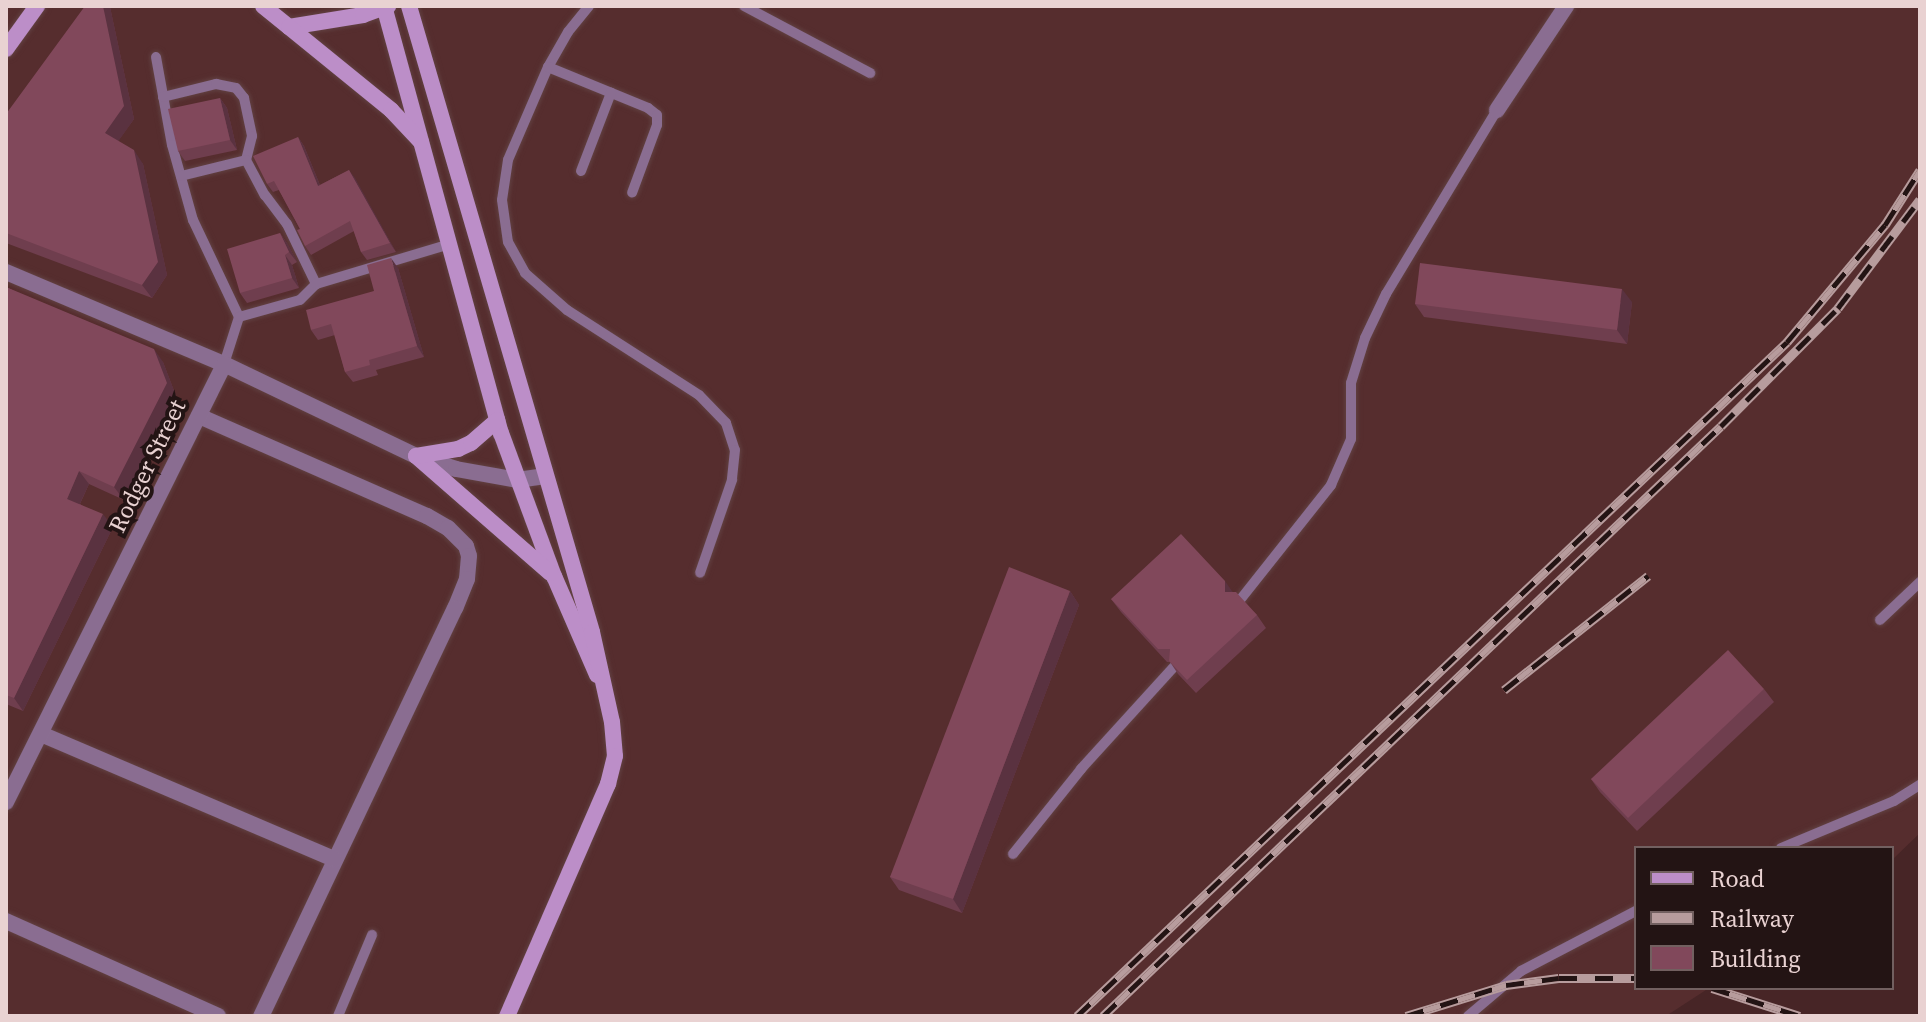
<!DOCTYPE html>
<html>
<head>
<meta charset="utf-8">
<style>
  body { margin:0 }
  #map { position:relative; width:1926px; height:1022px; overflow:hidden; background:#472526; font-family:"Source Serif 4",serif }
  div>[style] { position:absolute }
  .built>* { inset:0; background:#562d2e }
  .roads { filter:drop-shadow(0 0 2px #614142) drop-shadow(0 0 2px #614142) }
  .lane>* { height:10px; margin:-5px; padding:0 5px; transform-origin:5px; border-radius:5px; background:#8a6d91 }
  .street>* { height:16px; margin:-8px; padding:0 8px; transform-origin:8px; border-radius:8px; background:#8a6d91 }
  .secondary>* { height:16px; margin:-8px; padding:0 8px; transform-origin:8px; border-radius:8px; background:#bc8ec8 }
  .rail>* { height:9px; margin-top:-4.5px; transform-origin:0; background:repeating-linear-gradient(90deg,#231414 0 18px,#b79c9d 0 36px); box-sizing:border-box; border-block:2px solid #b79c9d }
  .wall>* { inset:0; background:#6f3e4e }
  .shaded-wall>* { inset:0; background:#5a3240 }
  .building>* { inset:0; background:#81485b }
  span { translate:-50% -50%; white-space:nowrap; text-align:center; line-height:1.15; -webkit-text-stroke:8px #231414; paint-order:stroke }
  .street-label { font-size:24px; color:#e9d2d2 }
  .frame { position:absolute; inset:0; border:8px solid #e9d2d2; pointer-events:none }
  .legend { position:absolute; left:1634px; top:846px; width:260px; height:144px; box-sizing:border-box; background:#231414; border:2px solid #726060; margin:0; padding:10px 14px; list-style:none; font-size:24px; color:#e9d2d2 }
  .legend li { display:flex; align-items:center; gap:16px; height:40px }
  .legend b { width:40px; border:2px solid #726060 }
</style>
</head>
<body>
<div id="map">
  <div class="built">
    <div style="clip-path:polygon(6px 6px,1920px 6px,1920px 833px,1892px 860px,1892px 848px,1636px 848px,1636px 988px,1709px 988px,1666px 1016px,6px 1016px)"></div>
  </div>
  <div class="roads">
    <div class="lane">
      <div style="left:589px;top:6px;width:33px;rotate:129deg"></div>
      <div style="left:568px;top:32px;width:40px;rotate:119.7deg"></div>
      <div style="left:548px;top:67px;width:101px;rotate:113.3deg"></div>
      <div style="left:508px;top:160px;width:40px;rotate:98.5deg"></div>
      <div style="left:502px;top:200px;width:42px;rotate:81.9deg"></div>
      <div style="left:508px;top:242px;width:35px;rotate:61deg"></div>
      <div style="left:525px;top:273px;width:56px;rotate:41.4deg"></div>
      <div style="left:567px;top:310px;width:157px;rotate:32.8deg"></div>
      <div style="left:699px;top:395px;width:39px;rotate:46deg"></div>
      <div style="left:726px;top:423px;width:28px;rotate:72deg"></div>
      <div style="left:735px;top:450px;width:30px;rotate:96deg"></div>
      <div style="left:732px;top:480px;width:98px;rotate:109deg"></div>
      <div style="left:744px;top:6px;width:143px;rotate:28deg"></div>
      <div style="left:156px;top:57px;width:89px;rotate:79.7deg"></div>
      <div style="left:172px;top:145px;width:78px;rotate:74.4deg"></div>
      <div style="left:193px;top:220px;width:107px;rotate:64.6deg"></div>
      <div style="left:239px;top:317px;width:49px;rotate:107.7deg"></div>
      <div style="left:548px;top:67px;width:108px;rotate:22.3deg"></div>
      <div style="left:648px;top:108px;width:11px;rotate:38deg"></div>
      <div style="left:657px;top:115px;width:10px;rotate:90deg"></div>
      <div style="left:657px;top:125px;width:72px;rotate:110.2deg"></div>
      <div style="left:163px;top:97px;width:55px;rotate:-13.8deg"></div>
      <div style="left:216px;top:84px;width:20px;rotate:11deg"></div>
      <div style="left:236px;top:88px;width:13px;rotate:51deg"></div>
      <div style="left:244px;top:98px;width:39px;rotate:78deg"></div>
      <div style="left:252px;top:136px;width:25px;rotate:104deg"></div>
      <div style="left:246px;top:160px;width:40px;rotate:62deg"></div>
      <div style="left:265px;top:195px;width:36px;rotate:53deg"></div>
      <div style="left:287px;top:224px;width:67px;rotate:64.2deg"></div>
      <div style="left:581px;top:171px;width:84px;rotate:-69deg"></div>
      <div style="left:181px;top:176px;width:67px;rotate:-13.8deg"></div>
      <div style="left:239px;top:317px;width:63px;rotate:-15.6deg"></div>
      <div style="left:300px;top:300px;width:23px;rotate:-45deg"></div>
      <div style="left:316px;top:284px;width:140px;rotate:-16.6deg"></div>
      <div style="left:1240px;top:600px;width:147px;rotate:-51.6deg"></div>
      <div style="left:1331px;top:485px;width:50px;rotate:-66.5deg"></div>
      <div style="left:1351px;top:439px;width:56px;rotate:-90deg"></div>
      <div style="left:1351px;top:383px;width:47px;rotate:-72.7deg"></div>
      <div style="left:1365px;top:338px;width:49px;rotate:-64.5deg"></div>
      <div style="left:1386px;top:294px;width:215px;rotate:-58.9deg"></div>
      <div style="left:1880px;top:620px;width:55px;rotate:-43.5deg"></div>
      <div style="left:1781px;top:848px;width:122px;rotate:-22.6deg"></div>
      <div style="left:1894px;top:801px;width:31px;rotate:-32deg"></div>
      <div style="left:1013px;top:854px;width:109px;rotate:-51.3deg"></div>
      <div style="left:1081px;top:769px;width:137px;rotate:-47.7deg"></div>
      <div style="left:338px;top:1016px;width:88px;rotate:-67.2deg"></div>
      <div style="left:1468px;top:1016px;width:70px;rotate:-40.3deg"></div>
      <div style="left:1521px;top:971px;width:130px;rotate:-27.6deg"></div>
    </div>
    <div class="street">
      <div style="left:1497px;top:110px;width:125px;rotate:-56.4deg"></div>
      <div style="left:6px;top:272px;width:237px;rotate:22.9deg"></div>
      <div style="left:224px;top:364px;width:213px;rotate:25.6deg"></div>
      <div style="left:416px;top:456px;width:42px;rotate:18deg"></div>
      <div style="left:456px;top:469px;width:62px;rotate:10.2deg"></div>
      <div style="left:517px;top:480px;width:29px;rotate:-8deg"></div>
      <div style="left:199px;top:416px;width:249px;rotate:23.7deg"></div>
      <div style="left:427px;top:516px;width:24px;rotate:30deg"></div>
      <div style="left:448px;top:528px;width:25px;rotate:45deg"></div>
      <div style="left:466px;top:546px;width:10px;rotate:73deg"></div>
      <div style="left:469px;top:556px;width:23px;rotate:95deg"></div>
      <div style="left:467px;top:579px;width:31px;rotate:112deg"></div>
      <div style="left:455px;top:608px;width:452px;rotate:115.4deg"></div>
      <div style="left:41px;top:734px;width:319px;rotate:23.1deg"></div>
      <div style="left:6px;top:802px;width:489px;rotate:-63.5deg"></div>
      <div style="left:6px;top:921px;width:232px;rotate:24.1deg"></div>
    </div>
    <div class="secondary">
      <div style="left:263px;top:6px;width:33px;rotate:39deg"></div>
      <div style="left:289px;top:27px;width:75px;rotate:-9.2deg"></div>
      <div style="left:363px;top:15px;width:27px;rotate:-20deg"></div>
      <div style="left:384px;top:6px;width:443px;rotate:74.7deg"></div>
      <div style="left:501px;top:433px;width:153px;rotate:69.7deg"></div>
      <div style="left:554px;top:576px;width:108px;rotate:66.5deg"></div>
      <div style="left:409px;top:6px;width:652px;rotate:73.7deg"></div>
      <div style="left:592px;top:632px;width:92px;rotate:77.5deg"></div>
      <div style="left:612px;top:722px;width:34px;rotate:85deg"></div>
      <div style="left:615px;top:756px;width:29px;rotate:104deg"></div>
      <div style="left:608px;top:784px;width:253px;rotate:113.5deg"></div>
      <div style="left:289px;top:27px;width:132px;rotate:39.1deg"></div>
      <div style="left:391px;top:110px;width:44px;rotate:46.8deg"></div>
      <div style="left:6px;top:49px;width:53px;rotate:-54.2deg"></div>
      <div style="left:416px;top:456px;width:178px;rotate:41.1deg"></div>
      <div style="left:416px;top:456px;width:43px;rotate:-9.5deg"></div>
      <div style="left:458px;top:449px;width:14px;rotate:-25deg"></div>
      <div style="left:471px;top:443px;width:35px;rotate:-41deg"></div>
    </div>
  </div>
  <div class="rail">
    <div style="left:1504px;top:690px;width:184px;rotate:-38.4deg"></div>
    <div style="left:1712px;top:988px;width:92px;rotate:17.7deg"></div>
    <div style="left:1077px;top:1016px;width:979px;rotate:-43.51deg"></div>
    <div style="left:1787px;top:342px;width:153px;rotate:-50.1deg"></div>
    <div style="left:1885px;top:225px;width:65px;rotate:-57.5deg"></div>
    <div style="left:1103px;top:1016px;width:854px;rotate:-43.67deg"></div>
    <div style="left:1721px;top:426px;width:166px;rotate:-45.2deg"></div>
    <div style="left:1838px;top:308px;width:136px;rotate:-53deg"></div>
    <div style="left:1406px;top:1016px;width:105px;rotate:-17.2deg"></div>
    <div style="left:1506px;top:985px;width:53px;rotate:-7.5deg"></div>
    <div style="left:1559px;top:978px;width:77px"></div>
  </div>
  <div class="wall">
    <div style="clip-path:polygon(110px 7px,134px 119px,118px 141px,143px 164px,167px 275px,152px 298px,6px 243px,6px 114px)"></div>
    <div style="clip-path:polygon(220px 98px,227px 108px,237px 150px,185px 161px,178px 151px)"></div>
    <div style="clip-path:polygon(298px 137px,304px 146px,320px 185px,349px 170px,396px 252px,367px 260px,361px 252px,354px 231px,311px 255px,305px 246px,300px 229px,279px 190px,273px 192px,267px 184px)"></div>
    <div style="clip-path:polygon(280px 233px,287px 243px,297px 262px,292px 265px,299px 288px,247px 303px,240px 293px)"></div>
    <div style="clip-path:polygon(398px 268px,424px 357px,376px 370px,378px 375px,353px 382px,345px 372px,335px 335px,318px 340px,311px 330px,374px 291px)"></div>
    <div style="clip-path:polygon(6px 287px,163px 362px,176px 396px,124px 500px,89px 484px,80px 504px,113px 527px,23px 711px,6px 704px)"></div>
    <div style="clip-path:polygon(1632px 302px,1627px 344px,1424px 317px,1415px 304px)"></div>
    <div style="clip-path:polygon(1070px 591px,1079px 605px,962px 913px,899px 890px,890px 877px)"></div>
    <div style="clip-path:polygon(1233px 592px,1257px 615px,1266px 628px,1196px 693px,1178px 674px,1170px 662px,1167px 662px,1121px 612px,1111px 599px)"></div>
    <div style="clip-path:polygon(1764px 689px,1774px 702px,1637px 831px,1600px 792px,1591px 779px)"></div>
  </div>
  <div class="shaded-wall">
    <div style="clip-path:polygon(103px 6px,110px 7px,134px 119px,115px 146px,105px 133px)"></div>
    <div style="clip-path:polygon(220px 98px,227px 108px,237px 150px,230px 140px)"></div>
    <div style="clip-path:polygon(298px 137px,304px 146px,324px 195px,318px 186px)"></div>
    <div style="clip-path:polygon(134px 150px,143px 164px,167px 275px,152px 298px,142px 285px)"></div>
    <div style="clip-path:polygon(349px 170px,355px 178px,396px 252px,390px 243px)"></div>
    <div style="clip-path:polygon(280px 233px,287px 243px,297px 262px,289px 252px)"></div>
    <div style="clip-path:polygon(285px 255px,292px 265px,299px 288px,292px 278px)"></div>
    <div style="clip-path:polygon(391px 258px,398px 268px,424px 357px,417px 346px)"></div>
    <div style="clip-path:polygon(1622px 289px,1632px 302px,1627px 344px,1617px 330px)"></div>
    <div style="clip-path:polygon(154px 349px,163px 362px,176px 396px,124px 500px,114px 487px)"></div>
    <div style="clip-path:polygon(79px 471px,89px 484px,76px 512px,67px 499px)"></div>
    <div style="clip-path:polygon(103px 514px,113px 527px,23px 711px,14px 698px)"></div>
    <div style="clip-path:polygon(1225px 581px,1234px 594px,1225px 592px)"></div>
    <div style="clip-path:polygon(1070px 591px,1079px 605px,962px 913px,953px 899px)"></div>
  </div>
  <div class="building">
    <div style="clip-path:polygon(85px 6px,103px 6px,124px 106px,105px 133px,134px 150px,158px 262px,142px 285px,6px 233px,6px 114px)"></div>
    <div style="clip-path:polygon(220px 98px,230px 140px,178px 151px,168px 109px)"></div>
    <div style="clip-path:polygon(298px 137px,318px 186px,349px 170px,390px 243px,361px 252px,350px 221px,305px 246px,297px 230px,300px 229px,274px 181px,267px 184px,253px 156px)"></div>
    <div style="clip-path:polygon(280px 233px,289px 252px,285px 255px,292px 278px,240px 293px,227px 249px)"></div>
    <div style="clip-path:polygon(391px 258px,417px 346px,369px 360px,370px 365px,345px 372px,331px 324px,311px 330px,306px 310px,374px 291px,367px 265px)"></div>
    <div style="clip-path:polygon(1420px 263px,1622px 289px,1617px 330px,1415px 304px)"></div>
    <div style="clip-path:polygon(6px 287px,154px 349px,167px 383px,114px 487px,79px 471px,67px 499px,103px 514px,14px 698px,6px 695px)"></div>
    <div style="clip-path:polygon(1181px 534px,1225px 581px,1225px 592px,1236px 592px,1257px 615px,1187px 680px,1169px 661px,1170px 649px,1158px 649px,1111px 599px)"></div>
    <div style="clip-path:polygon(1009px 567px,1070px 591px,953px 899px,890px 877px)"></div>
    <div style="clip-path:polygon(1728px 650px,1764px 689px,1628px 818px,1591px 779px)"></div>
  </div>
  <div class="street-label">
    <span style="left:147px;top:466px;rotate:-64deg">Rodger Street</span>
  </div>
  <div class="frame"></div>
  <ul class="legend">
  <li><b style="height:10px;background:#bc8ec8"></b>Road</li>
  <li><b style="height:10px;background:#b79c9d"></b>Railway</li>
  <li><b style="height:22px;background:#81485b"></b>Building</li>
  </ul>
</div>
</body>
</html>
